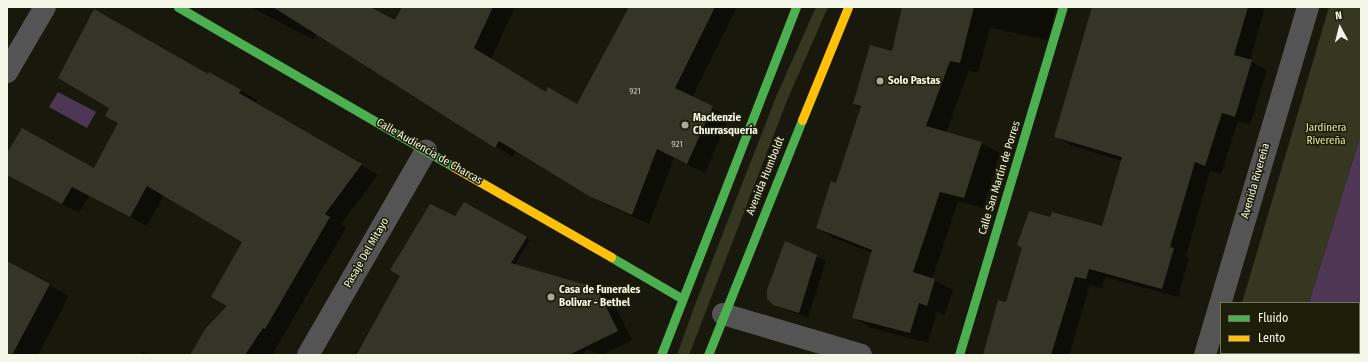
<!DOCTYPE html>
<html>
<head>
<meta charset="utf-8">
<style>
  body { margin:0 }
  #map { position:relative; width:1368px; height:362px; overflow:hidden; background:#18190c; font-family:"Fira Sans Condensed",sans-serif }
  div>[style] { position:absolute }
  .green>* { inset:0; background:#353721 }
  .water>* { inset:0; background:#4e3754 }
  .shadow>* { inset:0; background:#0007 }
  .building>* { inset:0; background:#343527 }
  .street>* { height:22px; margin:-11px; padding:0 11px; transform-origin:11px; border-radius:11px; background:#555454 }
  .fast>* { height:9px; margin:-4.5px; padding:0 4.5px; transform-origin:4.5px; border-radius:4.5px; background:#4caf50 }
  .slow>* { height:9px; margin:-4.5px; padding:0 4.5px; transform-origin:4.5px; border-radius:4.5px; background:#ffc107 }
  .dots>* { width:11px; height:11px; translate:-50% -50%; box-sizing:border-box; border:2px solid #1c1e07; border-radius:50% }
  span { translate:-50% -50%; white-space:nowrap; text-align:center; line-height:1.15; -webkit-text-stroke:3px #1c1e07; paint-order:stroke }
  .number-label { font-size:9px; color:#c4c6b7 }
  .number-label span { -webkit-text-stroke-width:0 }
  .poi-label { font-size:11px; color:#f4f6e7; font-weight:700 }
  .left { translate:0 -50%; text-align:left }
  .park-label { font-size:11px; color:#e1e8a1 }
  .street-label { font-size:11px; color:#f4f6e7 }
  .frame { position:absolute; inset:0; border:8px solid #f4f6e7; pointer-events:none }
  .legend { position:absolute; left:1220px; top:302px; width:140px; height:52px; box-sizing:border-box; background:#1c1e07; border:1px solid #727461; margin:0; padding:5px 7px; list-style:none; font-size:12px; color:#f4f6e7 }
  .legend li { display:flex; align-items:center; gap:8px; height:20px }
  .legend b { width:20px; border:1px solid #727461 }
  .north { position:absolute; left:1320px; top:8px; width:40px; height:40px; -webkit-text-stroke:3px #1c1e07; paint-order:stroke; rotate:353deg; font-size:11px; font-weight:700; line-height:16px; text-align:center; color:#f4f6e7 }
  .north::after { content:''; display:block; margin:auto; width:14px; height:18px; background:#f4f6e7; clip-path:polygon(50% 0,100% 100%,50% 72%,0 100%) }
</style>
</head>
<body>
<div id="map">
  <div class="green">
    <div style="clip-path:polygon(816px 7px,828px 7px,788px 98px,689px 355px,677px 355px,693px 310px,776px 97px)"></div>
    <div style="clip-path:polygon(1329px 7px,1361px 7px,1361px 134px,1309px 303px,1242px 303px)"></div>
    <div style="clip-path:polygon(1227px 353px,1294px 353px,1226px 355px)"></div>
  </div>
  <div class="water">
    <div style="clip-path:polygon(58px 92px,96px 112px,87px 128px,49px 107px)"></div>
    <div style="clip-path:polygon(1361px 134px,1361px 355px,1293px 355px,1359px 353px,1359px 303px,1309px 303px)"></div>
  </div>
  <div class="shadow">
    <div style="clip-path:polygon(251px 7px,368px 7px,396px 21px,403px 7px,515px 7px,491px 59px,546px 93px,578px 105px,630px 7px,737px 7px,692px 98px,729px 117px,705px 173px,674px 158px,649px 224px,607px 205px,516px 150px,513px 157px,317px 33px,313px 40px)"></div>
    <div style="clip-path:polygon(904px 7px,1056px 7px,1048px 40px,990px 28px,978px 73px,969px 70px,946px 133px,982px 143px,1000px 153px,983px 208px,958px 201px,932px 279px,953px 290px,945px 315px,937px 312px,928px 343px,871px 328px,853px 317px,872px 253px,834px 238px,816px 227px,831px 182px,837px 184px,861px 108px,854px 104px,892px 52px)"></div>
    <div style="clip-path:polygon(1092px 7px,1265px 7px,1250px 61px,1267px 70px,1250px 125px,1238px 121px,1221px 174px,1210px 171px,1186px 256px,1189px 258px,1178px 297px,1105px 277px,1102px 288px,1090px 285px,1069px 355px,991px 355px,1007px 304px,1051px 219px,1103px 227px,1122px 161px,1070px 145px,1055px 136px)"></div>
    <div style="clip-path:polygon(210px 73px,257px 100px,255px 104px,378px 175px,341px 224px,346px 228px,272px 355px,191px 355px,228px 306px,244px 241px,164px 195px,147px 226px,89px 196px,79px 213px,7px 174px,7px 155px,94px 169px)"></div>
    <div style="clip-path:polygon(430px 205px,439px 355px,355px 355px,401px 275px)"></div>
    <div style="clip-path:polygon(514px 231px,530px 240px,515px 265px,596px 289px,611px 298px,632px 340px,602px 355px,586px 349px,583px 355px,574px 355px,553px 347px,550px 355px,441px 355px)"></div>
    <div style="clip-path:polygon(785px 242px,826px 261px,808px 318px,773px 305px)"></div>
    <div style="clip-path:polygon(7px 262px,69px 296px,38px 355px,7px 355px)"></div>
    <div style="clip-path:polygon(143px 352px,148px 355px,141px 355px)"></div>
  </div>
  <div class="building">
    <div style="clip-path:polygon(273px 7px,370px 7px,395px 20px,402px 7px,493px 7px,474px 48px,546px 92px,548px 87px,577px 104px,629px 7px,715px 7px,675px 88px,713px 106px,687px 164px,657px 149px,632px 215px,589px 196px,499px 141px,495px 148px)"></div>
    <div style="clip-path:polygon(902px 7px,974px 7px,960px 63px,950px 61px,926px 126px,982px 142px,964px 198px,940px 192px,913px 272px,935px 279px,927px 306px,919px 303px,910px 333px,852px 318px,872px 250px,816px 228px,831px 181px,836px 183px,861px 106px,853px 104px,870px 45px,892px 51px)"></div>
    <div style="clip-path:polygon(1092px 7px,1248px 7px,1234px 55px,1252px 60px,1235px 117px,1222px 113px,1205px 166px,1195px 162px,1170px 247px,1174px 248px,1162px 289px,1089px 269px,1086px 279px,1075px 277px,1051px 355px,983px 355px,998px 300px,1006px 302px,1022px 248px,1017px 245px,1029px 211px,1050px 217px,1052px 212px,1102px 226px,1122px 157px,1054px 137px)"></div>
    <div style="clip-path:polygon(94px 9px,208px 74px,209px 72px,241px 90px,239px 93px,362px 164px,325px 214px,330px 217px,265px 329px,263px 328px,245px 355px,190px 355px,206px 328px,227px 306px,211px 297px,242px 242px,147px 186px,130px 217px,72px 187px,62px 204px,7px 175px,7px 153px,22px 128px,94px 168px,118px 123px,105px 116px,109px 108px,58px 78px)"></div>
    <div style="clip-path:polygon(464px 202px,527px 237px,511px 263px,597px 288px,618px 331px,569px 355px,356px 355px,400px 276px,390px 270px,430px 204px,455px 216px)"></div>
    <div style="clip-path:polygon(785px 241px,817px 255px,799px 313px,773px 305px,767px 299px,767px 290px)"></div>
    <div style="clip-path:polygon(7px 261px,50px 284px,12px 355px,7px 355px)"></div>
  </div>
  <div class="street">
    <div style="left:7px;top:72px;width:75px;rotate:-59.7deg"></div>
    <div style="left:723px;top:314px;width:144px;rotate:16.5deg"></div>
    <div style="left:308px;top:355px;width:236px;rotate:-60deg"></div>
    <div style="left:1205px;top:355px;width:363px;rotate:-73.5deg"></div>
  </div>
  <div class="fast">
    <div style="left:178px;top:7px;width:319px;rotate:30.1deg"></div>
    <div style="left:611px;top:257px;width:81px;rotate:30.4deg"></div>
    <div style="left:661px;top:355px;width:373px;rotate:-68.8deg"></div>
    <div style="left:708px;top:355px;width:253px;rotate:-68.2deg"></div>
    <div style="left:959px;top:355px;width:363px;rotate:-73.4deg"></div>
  </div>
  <div class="slow">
    <div style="left:802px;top:120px;width:122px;rotate:-67.8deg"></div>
    <div style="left:454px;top:167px;width:181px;rotate:29.8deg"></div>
  </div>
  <div class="dots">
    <div style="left:880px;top:81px;background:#a7a99a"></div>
    <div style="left:685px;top:125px;background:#a7a99a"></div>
    <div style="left:551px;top:297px;background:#a7a99a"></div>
  </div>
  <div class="number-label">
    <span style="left:635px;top:91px">921</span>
    <span style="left:677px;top:144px">921</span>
  </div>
  <div class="poi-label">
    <span class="left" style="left:888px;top:81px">Solo Pastas</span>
    <span class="left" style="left:693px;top:125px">Mackenzie<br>Churrasquería</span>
    <span class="left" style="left:559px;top:297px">Casa de Funerales<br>Bolivar - Bethel</span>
  </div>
  <div class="park-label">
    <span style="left:1326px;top:135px">Jardinera<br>Rivereña</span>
  </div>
  <div class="street-label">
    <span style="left:429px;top:152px;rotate:30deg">Calle Audiencia de Charcas</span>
    <span style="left:766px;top:176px;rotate:-68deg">Avenida Humboldt</span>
    <span style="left:1000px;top:178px;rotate:-73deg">Calle San Martín de Porres</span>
    <span style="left:1256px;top:181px;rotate:-74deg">Avenida Rivereña</span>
    <span style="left:367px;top:253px;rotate:-60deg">Pasaje Del Mitayo</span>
  </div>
  <div class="frame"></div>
  <ul class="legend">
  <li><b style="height:5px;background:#4caf50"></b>Fluido</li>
  <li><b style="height:5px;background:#ffc107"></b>Lento</li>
  </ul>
  <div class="north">N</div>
</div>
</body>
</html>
